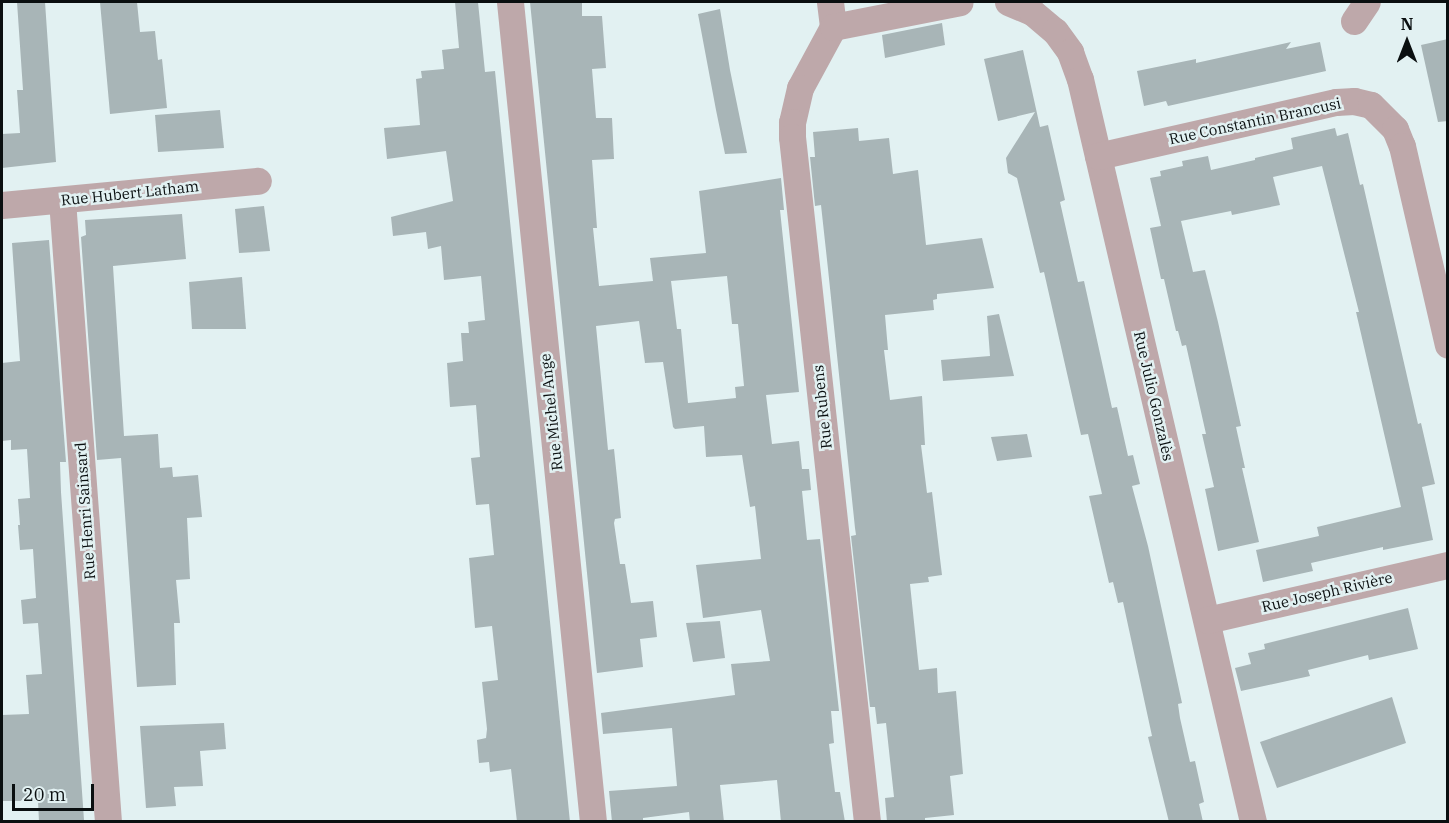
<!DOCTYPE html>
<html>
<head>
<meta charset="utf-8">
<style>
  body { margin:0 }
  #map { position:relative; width:1449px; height:823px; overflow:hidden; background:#e2f1f2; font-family:"IBM Plex Serif",serif }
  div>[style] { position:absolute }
  .building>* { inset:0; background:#a8b5b7 }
  .street>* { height:27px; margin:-13.5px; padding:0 13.5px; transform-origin:13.5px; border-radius:13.5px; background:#bea8aa }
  span { translate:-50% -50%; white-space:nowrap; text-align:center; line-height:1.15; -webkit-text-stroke:5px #e2f1f2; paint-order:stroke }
  .street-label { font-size:15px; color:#0a0f10 }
  .frame { position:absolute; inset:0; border:3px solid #0a0f10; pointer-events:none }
  .north { position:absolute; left:1377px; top:12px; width:60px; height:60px; -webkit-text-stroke:4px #e2f1f2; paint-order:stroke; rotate:0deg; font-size:16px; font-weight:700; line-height:24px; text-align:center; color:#0a0f10 }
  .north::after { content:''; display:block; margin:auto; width:21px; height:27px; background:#0a0f10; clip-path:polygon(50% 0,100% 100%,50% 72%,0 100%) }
  .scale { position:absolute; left:12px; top:784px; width:82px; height:27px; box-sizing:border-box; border:3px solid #0a0f10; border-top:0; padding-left:8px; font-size:18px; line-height:21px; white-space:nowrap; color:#0a0f10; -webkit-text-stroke:4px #e2f1f2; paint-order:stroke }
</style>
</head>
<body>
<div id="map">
  <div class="building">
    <div style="clip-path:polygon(17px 2px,45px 2px,56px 162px,2px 168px,2px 134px,20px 133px,17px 90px,23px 90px)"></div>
    <div style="clip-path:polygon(100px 2px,137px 2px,140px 32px,155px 31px,158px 60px,162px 59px,167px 108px,110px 114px)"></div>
    <div style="clip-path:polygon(455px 2px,478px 2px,485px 72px,495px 71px,570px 822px,517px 822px,511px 769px,490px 772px,489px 762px,479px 763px,477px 740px,486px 738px,487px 729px,482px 682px,498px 680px,492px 626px,475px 628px,469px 558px,494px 555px,489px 504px,476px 505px,471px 458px,480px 457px,476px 405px,450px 407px,447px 363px,463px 361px,461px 333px,469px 333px,468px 322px,485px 320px,481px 276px,444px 280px,441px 246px,428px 249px,426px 232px,393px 236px,391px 217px,453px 201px,446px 151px,387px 159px,384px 128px,420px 125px,416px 79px,422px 78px,421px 71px,444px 69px,442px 50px,459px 48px)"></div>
    <div style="clip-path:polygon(evenodd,530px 2px,582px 2px,582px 16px,602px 16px,606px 68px,592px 69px,596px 118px,612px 118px,614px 159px,592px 160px,597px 228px,593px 228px,599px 286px,653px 281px,650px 258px,706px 253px,699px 191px,781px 178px,784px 210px,780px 210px,799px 392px,766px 395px,772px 444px,799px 441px,802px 469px,809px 469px,811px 490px,802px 491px,807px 540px,820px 539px,839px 711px,831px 711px,834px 743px,829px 744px,835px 792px,840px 792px,845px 822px,781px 822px,777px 780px,720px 785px,724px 822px,690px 822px,689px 812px,643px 818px,643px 822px,612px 822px,609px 791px,677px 786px,672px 728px,603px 734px,601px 713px,735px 695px,731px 664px,770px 661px,761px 610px,703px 618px,696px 565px,761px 559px,755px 506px,750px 507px,742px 455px,706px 457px,704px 426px,675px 429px,673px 427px,663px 362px,645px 363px,639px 321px,596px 326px,608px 450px,614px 449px,619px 497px,621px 518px,615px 519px,614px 523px,620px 564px,625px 564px,631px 603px,653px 601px,657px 637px,640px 639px,643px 667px,597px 673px,530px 2px,727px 276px,732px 324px,738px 324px,744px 386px,735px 387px,736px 398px,688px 403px,681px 329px,677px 329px,671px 281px,727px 276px)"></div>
    <div style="clip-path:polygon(720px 9px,730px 70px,747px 153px,725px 154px,716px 110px,698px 14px)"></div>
    <div style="clip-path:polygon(942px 23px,945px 45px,885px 58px,882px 35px)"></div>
    <div style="clip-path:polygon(1448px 39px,1448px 121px,1438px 122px,1421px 45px)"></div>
    <div style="clip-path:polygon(1291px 42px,1286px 49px,1320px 42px,1326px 71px,1168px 106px,1166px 101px,1144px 106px,1137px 71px,1196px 59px,1196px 63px)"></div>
    <div style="clip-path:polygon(1023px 50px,1040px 127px,1048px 125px,1065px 200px,1060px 202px,1078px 282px,1084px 281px,1112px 408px,1117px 407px,1128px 456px,1133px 455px,1140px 484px,1132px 486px,1148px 546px,1182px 703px,1178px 704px,1180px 718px,1190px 762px,1195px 761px,1204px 802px,1199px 804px,1203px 822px,1169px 822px,1148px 737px,1152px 736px,1123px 602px,1118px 603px,1113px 582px,1109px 583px,1089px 496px,1102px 494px,1088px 434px,1081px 435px,1044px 272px,1040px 273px,1017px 178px,1008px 173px,1006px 158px,1035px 112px,998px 121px,984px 59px)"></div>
    <div style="clip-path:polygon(220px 110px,224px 148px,158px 152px,155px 115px)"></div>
    <div style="clip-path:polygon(858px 128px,859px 141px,889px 138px,893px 174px,918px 170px,926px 245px,982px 238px,994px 288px,937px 294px,937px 299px,933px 300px,934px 310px,885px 315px,888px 350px,884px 350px,890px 400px,922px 396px,925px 445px,921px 445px,927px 493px,932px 492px,942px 575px,928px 577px,929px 582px,910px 584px,919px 670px,937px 668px,938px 693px,956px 691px,963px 774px,950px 776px,954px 815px,925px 818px,925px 822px,887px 822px,885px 798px,894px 797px,886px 723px,877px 724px,875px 707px,870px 707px,851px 536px,856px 535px,855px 528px,828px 269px,821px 205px,815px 206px,810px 157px,815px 157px,813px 132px)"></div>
    <div style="clip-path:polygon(1335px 128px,1337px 136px,1348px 133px,1360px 185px,1363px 184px,1418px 424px,1421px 423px,1435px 484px,1422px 487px,1433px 540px,1383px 550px,1383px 547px,1311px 563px,1313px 571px,1263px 582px,1256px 550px,1319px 536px,1317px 527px,1401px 507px,1356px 312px,1359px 312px,1322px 166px,1273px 177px,1280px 205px,1232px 215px,1231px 211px,1181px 221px,1193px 272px,1205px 270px,1218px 322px,1241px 426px,1236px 427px,1245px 468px,1242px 468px,1259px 542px,1218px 551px,1205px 489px,1214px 487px,1202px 434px,1206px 434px,1186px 345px,1182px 346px,1178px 331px,1176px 331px,1164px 279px,1161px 279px,1150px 228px,1161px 226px,1150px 178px,1161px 176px,1160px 171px,1183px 166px,1182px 161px,1208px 156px,1211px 170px,1255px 160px,1255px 158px,1293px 149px,1291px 138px)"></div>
    <div style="clip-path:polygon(264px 206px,270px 251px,239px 253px,235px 209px)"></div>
    <div style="clip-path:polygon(182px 214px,186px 259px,113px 266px,124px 436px,158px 434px,160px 468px,172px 467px,173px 477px,198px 475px,202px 517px,187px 518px,190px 579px,176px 580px,180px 623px,174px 623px,176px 685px,137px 687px,121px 458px,97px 460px,81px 237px,86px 235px,85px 220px)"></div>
    <div style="clip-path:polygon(49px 240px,66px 462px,60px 462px,61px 492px,84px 820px,60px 822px,39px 822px,38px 801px,2px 801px,2px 715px,29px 714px,26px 675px,42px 674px,38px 623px,23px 624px,21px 600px,36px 598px,33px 549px,20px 550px,18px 525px,20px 525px,18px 499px,30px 498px,27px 449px,11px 450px,11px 440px,2px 441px,2px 363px,20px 361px,12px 243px)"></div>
    <div style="clip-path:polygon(242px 277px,246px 329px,192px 329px,189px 282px)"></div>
    <div style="clip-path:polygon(999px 314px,1014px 376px,943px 381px,941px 360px,990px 356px,987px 316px)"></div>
    <div style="clip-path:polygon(1027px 434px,1032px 457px,997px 461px,991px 437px)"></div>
    <div style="clip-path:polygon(1408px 608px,1418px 649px,1369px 660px,1368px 655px,1308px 670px,1310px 676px,1241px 691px,1235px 668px,1251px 664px,1248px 653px,1265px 649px,1264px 644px)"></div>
    <div style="clip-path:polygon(720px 621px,725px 658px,693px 662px,686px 623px)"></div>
    <div style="clip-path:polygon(1392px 697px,1406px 743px,1277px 788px,1260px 742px)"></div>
    <div style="clip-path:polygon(224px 723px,226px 749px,200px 751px,203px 786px,174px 787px,176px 806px,146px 808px,140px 726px)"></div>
  </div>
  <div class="street">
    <div style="left:510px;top:2px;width:824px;rotate:84.22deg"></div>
    <div style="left:830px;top:2px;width:25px;rotate:83deg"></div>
    <div style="left:833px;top:27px;width:69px;rotate:118.4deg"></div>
    <div style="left:800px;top:88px;width:35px;rotate:103deg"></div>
    <div style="left:792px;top:122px;width:15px;rotate:90deg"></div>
    <div style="left:792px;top:137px;width:689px;rotate:83.75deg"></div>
    <div style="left:1008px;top:2px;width:26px;rotate:23deg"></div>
    <div style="left:1032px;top:12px;width:30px;rotate:40deg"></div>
    <div style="left:1055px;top:31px;width:26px;rotate:54deg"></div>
    <div style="left:1070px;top:52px;width:29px;rotate:70deg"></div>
    <div style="left:1080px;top:79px;width:763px;rotate:76.89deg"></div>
    <div style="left:1354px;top:21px;width:23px;rotate:-56deg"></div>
    <div style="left:833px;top:27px;width:129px;rotate:-11.1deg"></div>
    <div style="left:1098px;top:156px;width:244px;rotate:-12.8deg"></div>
    <div style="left:1336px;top:102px;width:18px;rotate:-3deg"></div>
    <div style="left:1354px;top:101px;width:17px;rotate:13deg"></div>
    <div style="left:1371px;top:105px;width:34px;rotate:45deg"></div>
    <div style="left:1395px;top:129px;width:18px;rotate:68deg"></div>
    <div style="left:1402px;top:146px;width:204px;rotate:77deg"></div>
    <div style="left:62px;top:200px;width:624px;rotate:85.77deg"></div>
    <div style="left:2px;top:205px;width:257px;rotate:-5.4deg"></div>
    <div style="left:1207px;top:620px;width:247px;rotate:-12.9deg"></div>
  </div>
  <div class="street-label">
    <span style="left:1255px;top:121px;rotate:-12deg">Rue Constantin Brancusi</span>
    <span style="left:130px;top:193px;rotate:-6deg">Rue Hubert Latham</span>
    <span style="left:1154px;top:396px;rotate:77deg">Rue Julio Gonzalès</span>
    <span style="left:822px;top:407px;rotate:-96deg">Rue Rubens</span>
    <span style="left:551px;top:412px;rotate:-96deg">Rue Michel Ange</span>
    <span style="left:85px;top:511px;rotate:-94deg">Rue Henri Sainsard</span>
    <span style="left:1327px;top:592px;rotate:-13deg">Rue Joseph Rivière</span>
  </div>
  <div class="frame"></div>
  <div class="north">N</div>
  <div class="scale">20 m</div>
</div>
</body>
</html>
